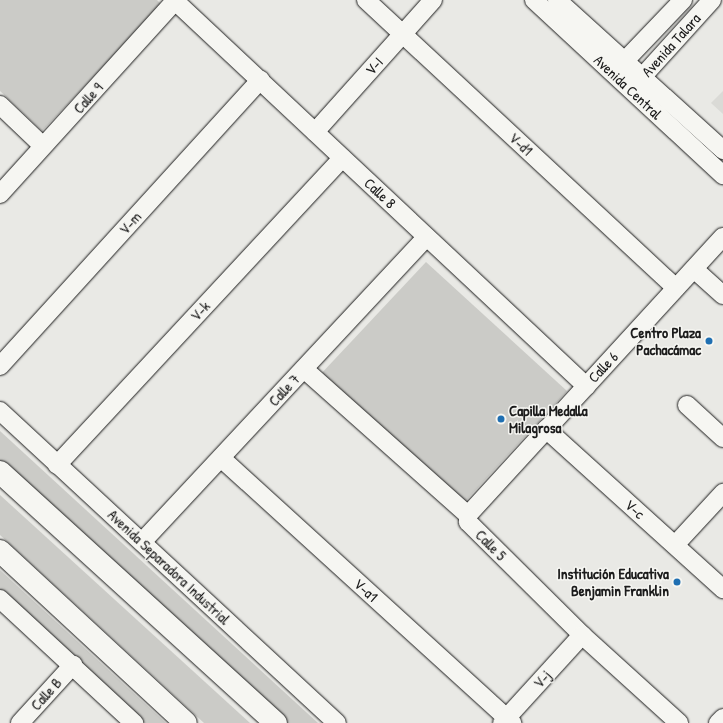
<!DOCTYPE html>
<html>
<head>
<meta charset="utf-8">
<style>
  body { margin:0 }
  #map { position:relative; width:723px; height:723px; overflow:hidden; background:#e9e9e5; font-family:"Patrick Hand",sans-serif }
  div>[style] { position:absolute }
  .built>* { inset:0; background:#dadad6 }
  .green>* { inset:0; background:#cbcbc7 }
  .roads { filter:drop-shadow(0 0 1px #1c1c1c) drop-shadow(0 0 1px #1c1c1c) }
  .minor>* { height:18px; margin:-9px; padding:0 9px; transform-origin:9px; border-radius:9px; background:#f6f6f2 }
  .major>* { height:22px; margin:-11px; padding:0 11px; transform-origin:11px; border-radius:11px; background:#f6f6f2 }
  .dots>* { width:11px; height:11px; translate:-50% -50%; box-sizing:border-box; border:2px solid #f6f6f2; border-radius:50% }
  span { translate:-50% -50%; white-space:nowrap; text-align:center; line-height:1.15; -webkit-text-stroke:3px #f6f6f2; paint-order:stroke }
  .street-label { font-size:15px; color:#1c1c1c }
  .poi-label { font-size:15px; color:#1c1c1c; font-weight:700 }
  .right { translate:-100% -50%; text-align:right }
  .left { translate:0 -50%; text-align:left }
</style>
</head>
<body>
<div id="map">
  <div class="built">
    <div style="clip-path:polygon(723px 91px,723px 114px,711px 103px)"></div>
  </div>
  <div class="green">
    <div style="clip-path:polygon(0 0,157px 0,162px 5px,42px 131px,0 91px)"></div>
    <div style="clip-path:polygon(426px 262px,567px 391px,461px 506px,319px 376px)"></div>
    <div style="clip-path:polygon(0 431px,318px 723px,284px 723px,0 462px)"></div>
    <div style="clip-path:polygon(0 495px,250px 723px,204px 723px,0 535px)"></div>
    <div style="clip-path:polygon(0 570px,166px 723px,145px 723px,0 590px)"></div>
  </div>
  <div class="roads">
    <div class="minor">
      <div style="left:174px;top:0;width:565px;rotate:43.13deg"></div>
      <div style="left:366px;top:0;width:423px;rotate:42.9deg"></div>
      <div style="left:534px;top:0;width:258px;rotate:42.8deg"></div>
      <div style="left:557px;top:0;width:224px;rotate:42.1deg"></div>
      <div style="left:616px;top:70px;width:97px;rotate:-46.3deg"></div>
      <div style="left:634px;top:86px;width:116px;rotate:-47.8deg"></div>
      <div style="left:0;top:105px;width:59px;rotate:43.6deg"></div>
      <div style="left:315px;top:132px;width:177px;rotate:-48.2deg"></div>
      <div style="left:0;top:194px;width:261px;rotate:-47.8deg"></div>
      <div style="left:694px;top:269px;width:39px;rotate:42deg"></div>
      <div style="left:0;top:366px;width:387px;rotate:-47.7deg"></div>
      <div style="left:304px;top:369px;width:220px;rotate:41.7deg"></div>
      <div style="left:468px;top:515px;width:7px;rotate:90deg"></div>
      <div style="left:468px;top:522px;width:161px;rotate:44.7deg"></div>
      <div style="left:582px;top:635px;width:131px;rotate:42.2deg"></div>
      <div style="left:687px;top:405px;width:49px;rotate:42.5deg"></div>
      <div style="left:0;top:411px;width:459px;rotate:42.8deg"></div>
      <div style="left:546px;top:429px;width:239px;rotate:42.1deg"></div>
      <div style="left:221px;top:458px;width:394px;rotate:42.3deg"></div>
      <div style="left:57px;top:465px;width:419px;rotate:-47.1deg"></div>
      <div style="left:468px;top:515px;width:377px;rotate:-47.5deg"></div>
      <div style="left:142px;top:542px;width:417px;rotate:-47deg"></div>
      <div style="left:675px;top:545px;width:71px;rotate:-47.3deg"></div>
      <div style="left:0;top:599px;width:183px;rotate:42.8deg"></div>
      <div style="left:20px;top:723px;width:79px;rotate:-47.6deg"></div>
      <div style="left:502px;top:723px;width:119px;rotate:-47.7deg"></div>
      <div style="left:718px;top:723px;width:7px;rotate:-45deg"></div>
    </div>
    <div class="major">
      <div style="left:0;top:472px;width:373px;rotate:42.3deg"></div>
      <div style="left:0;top:551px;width:253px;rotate:42.8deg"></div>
    </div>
  </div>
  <div class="dots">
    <div style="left:709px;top:341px;background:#1f6fb2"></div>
    <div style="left:501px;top:419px;background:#1f6fb2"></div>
    <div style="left:677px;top:582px;background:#1f6fb2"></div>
  </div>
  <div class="street-label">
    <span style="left:671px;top:45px;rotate:-48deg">Avenida Talara</span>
    <span style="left:374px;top:66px;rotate:-48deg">V-I</span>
    <span style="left:628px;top:87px;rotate:43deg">Avenida Central</span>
    <span style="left:88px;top:98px;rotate:-48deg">Calle 9</span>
    <span style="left:521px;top:144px;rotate:43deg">V-d1</span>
    <span style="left:380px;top:193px;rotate:43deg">Calle 8</span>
    <span style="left:130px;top:223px;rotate:-48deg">V-m</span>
    <span style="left:200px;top:311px;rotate:-47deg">V-k</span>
    <span style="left:603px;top:367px;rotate:-47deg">Calle 6</span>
    <span style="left:284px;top:390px;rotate:-47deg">Calle 7</span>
    <span style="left:635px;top:509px;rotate:42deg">V-c</span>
    <span style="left:491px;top:545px;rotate:45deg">Calle 5</span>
    <span style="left:169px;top:567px;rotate:43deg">Avenida Separadora Industrial</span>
    <span style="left:366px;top:590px;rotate:42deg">V-a1</span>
    <span style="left:542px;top:679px;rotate:-48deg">V-j</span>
    <span style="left:46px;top:694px;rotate:-48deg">Calle B</span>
  </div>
  <div class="poi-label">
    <span class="right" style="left:701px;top:341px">Centro Plaza<br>Pachacámac</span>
    <span class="left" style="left:509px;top:419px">Capilla Medalla<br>Milagrosa</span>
    <span class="right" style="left:669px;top:582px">Institución Educativa<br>Benjamin Franklin</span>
  </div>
</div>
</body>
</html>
